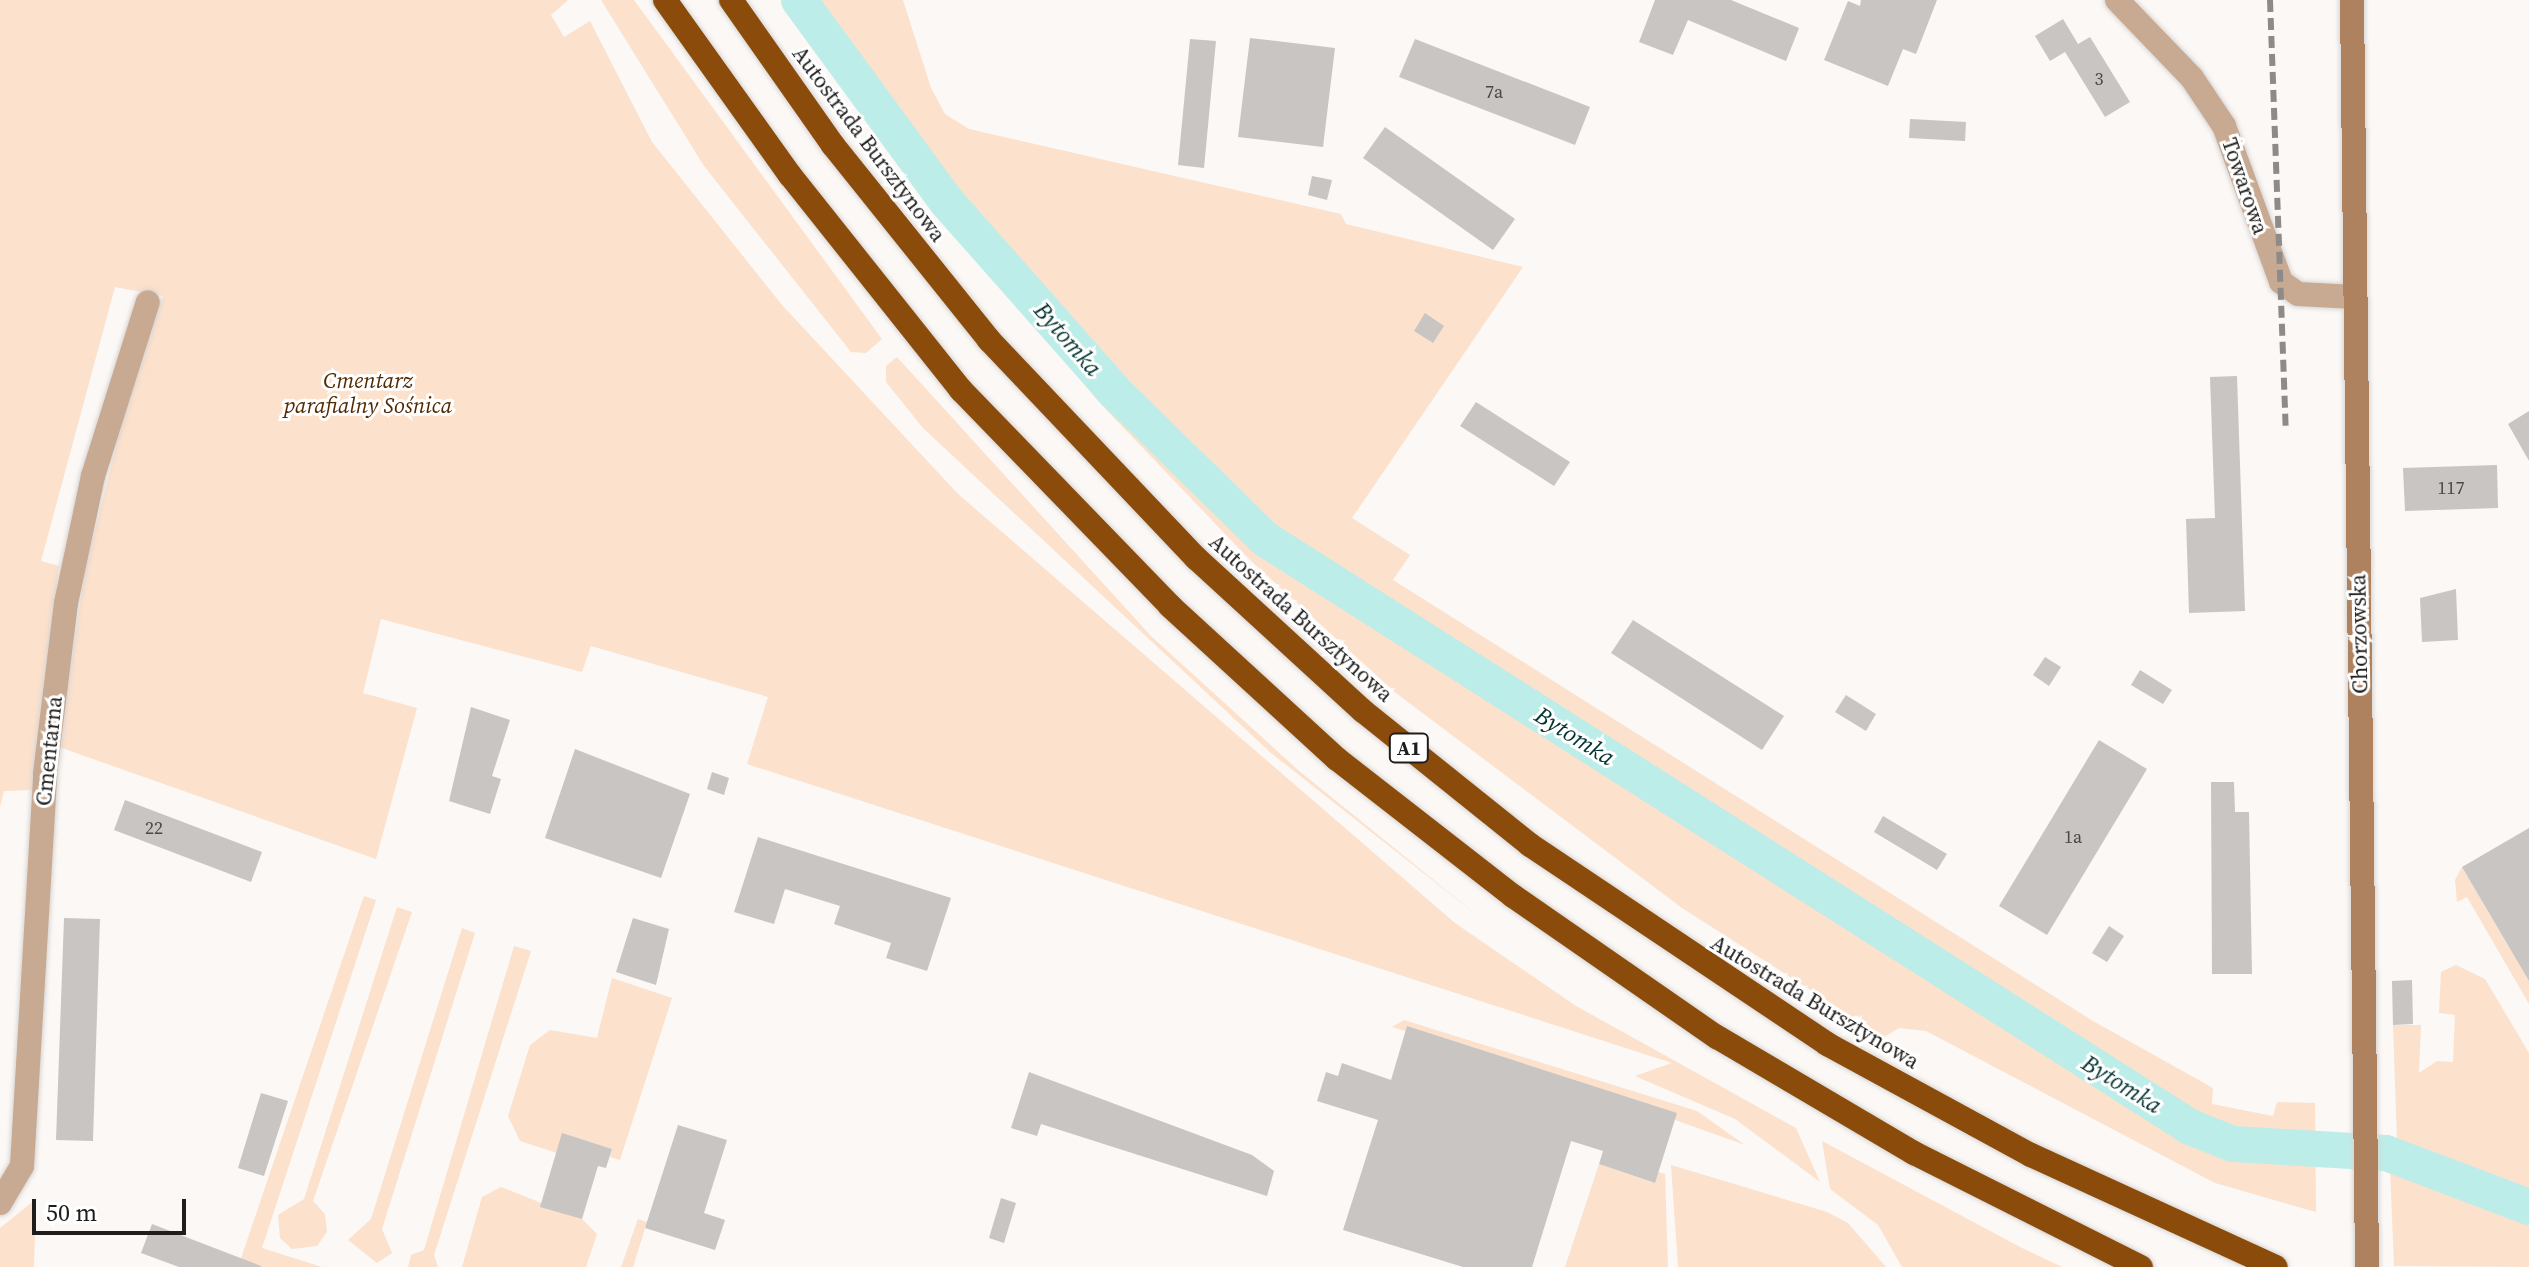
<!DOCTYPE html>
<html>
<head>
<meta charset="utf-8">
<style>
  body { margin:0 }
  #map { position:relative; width:2529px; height:1267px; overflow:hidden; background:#fbf8f6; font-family:"Source Serif 4",serif }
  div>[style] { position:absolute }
  .green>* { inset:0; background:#fce1cc }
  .river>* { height:36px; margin:-18px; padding:0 18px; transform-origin:18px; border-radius:18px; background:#bdede8 }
  .building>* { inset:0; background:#c8c5c3 }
  .roads { filter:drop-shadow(0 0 2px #d8d5d3) drop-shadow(0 0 2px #d8d5d3) }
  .street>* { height:24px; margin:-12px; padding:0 12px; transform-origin:12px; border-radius:12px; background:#c8a991 }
  .secondary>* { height:24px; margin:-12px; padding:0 12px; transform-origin:12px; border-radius:12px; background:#af825f }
  .highway>* { height:24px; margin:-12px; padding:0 12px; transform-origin:12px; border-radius:12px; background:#8b4c0b }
  .rail>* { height:6px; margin-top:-3px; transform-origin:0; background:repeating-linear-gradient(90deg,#8d8b8a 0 12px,transparent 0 18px) }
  span { translate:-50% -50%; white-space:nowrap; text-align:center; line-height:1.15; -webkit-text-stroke:6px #fff; paint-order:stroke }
  .number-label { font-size:18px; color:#494846 }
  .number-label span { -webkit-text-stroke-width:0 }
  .shield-label span { padding:2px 6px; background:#fff; border:2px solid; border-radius:6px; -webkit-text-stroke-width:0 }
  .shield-label { font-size:20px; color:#1f1e1d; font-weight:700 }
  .street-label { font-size:22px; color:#1f1e1d }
  .park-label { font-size:22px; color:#512800; font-style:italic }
  .water-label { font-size:24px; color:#033330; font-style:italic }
  .scale { position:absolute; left:32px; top:1199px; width:154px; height:36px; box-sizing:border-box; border:4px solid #1f1e1d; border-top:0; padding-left:10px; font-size:24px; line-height:28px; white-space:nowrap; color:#1f1e1d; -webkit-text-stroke:6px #fff; paint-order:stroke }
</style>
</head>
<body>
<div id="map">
  <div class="green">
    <div style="clip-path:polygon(0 0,568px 0,551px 15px,564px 37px,590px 21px,652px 142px,782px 305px,958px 494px,1455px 923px,1576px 1006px,1796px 1128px,1820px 1182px,1735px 1119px,1635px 1076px,1672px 1063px,747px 764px,768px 697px,591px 646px,582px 672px,381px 619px,363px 693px,417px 708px,376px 859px,59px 747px,85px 570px,135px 371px,163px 296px,115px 287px,41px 561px,59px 566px,33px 790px,4px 791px,0 807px)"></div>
    <div style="clip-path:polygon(601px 0,634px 0,882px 339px,866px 353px,851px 352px,704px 166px)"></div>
    <div style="clip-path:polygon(781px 0,903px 0,931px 88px,945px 114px,969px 129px,1341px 214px,1346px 224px,1523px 267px,1352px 518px,1410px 555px,1393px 580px,2093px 1021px,2213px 1088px,2212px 1104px,2273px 1116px,2277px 1102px,2315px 1103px,2316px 1212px,2215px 1183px,1926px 1031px,1899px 1028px,1884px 1037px,1682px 908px,1396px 693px,1250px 560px,1097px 400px,862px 113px)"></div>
    <div style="clip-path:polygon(897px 357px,1151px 636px,1298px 770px,1478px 916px,1271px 753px,923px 428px,886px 382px,886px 366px)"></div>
    <div style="clip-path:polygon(2462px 867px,2529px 981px,2529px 1004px,2467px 897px,2457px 902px,2455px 880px)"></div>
    <div style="clip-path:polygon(364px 896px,376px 900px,262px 1248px,322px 1267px,238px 1267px)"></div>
    <div style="clip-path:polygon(397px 907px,412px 912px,313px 1201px,325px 1214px,327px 1232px,317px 1246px,292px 1249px,280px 1238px,278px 1215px,304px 1199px)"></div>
    <div style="clip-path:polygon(462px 928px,475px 933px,382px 1229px,392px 1253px,377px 1263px,348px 1240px,371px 1219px)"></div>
    <div style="clip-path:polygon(514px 946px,531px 951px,434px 1255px,438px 1267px,408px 1267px,411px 1255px,424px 1250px)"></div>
    <div style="clip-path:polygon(2456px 965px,2485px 979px,2529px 1053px,2529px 1195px,2397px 1142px,2393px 1025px,2421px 1025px,2419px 1073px,2437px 1061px,2453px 1062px,2455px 1015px,2439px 1013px,2441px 972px)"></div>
    <div style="clip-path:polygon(612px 978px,672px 998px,620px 1160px,610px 1157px,612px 1149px,563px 1134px,557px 1153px,520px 1141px,508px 1116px,530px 1045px,550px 1030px,597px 1038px)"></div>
    <div style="clip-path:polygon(1404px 1020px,1697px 1111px,1745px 1145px,1675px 1120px,1676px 1113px,1392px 1027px)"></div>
    <div style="clip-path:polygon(1822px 1141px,2020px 1247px,2062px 1267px,1902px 1267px,1878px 1225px,1830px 1189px)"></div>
    <div style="clip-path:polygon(1599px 1164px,1654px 1183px,1658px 1172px,1665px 1174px,1668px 1267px,1565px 1267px)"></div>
    <div style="clip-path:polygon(1671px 1165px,1827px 1212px,1848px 1223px,1886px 1267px,1678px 1267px)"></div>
    <div style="clip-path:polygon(2390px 1166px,2529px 1216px,2529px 1267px,2394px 1266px)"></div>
    <div style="clip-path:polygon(501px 1187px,582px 1219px,597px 1234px,586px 1267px,462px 1267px,482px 1197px)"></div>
    <div style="clip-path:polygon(36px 1199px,34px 1267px,0 1267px,0 1228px)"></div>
    <div style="clip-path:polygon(638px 1219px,647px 1222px,633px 1267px,621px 1267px)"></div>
  </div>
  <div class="river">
    <div style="left:799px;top:0;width:250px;rotate:53.8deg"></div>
    <div style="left:947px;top:202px;width:252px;rotate:48.5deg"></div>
    <div style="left:1114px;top:391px;width:211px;rotate:44.4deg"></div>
    <div style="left:1265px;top:539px;width:1096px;rotate:32.44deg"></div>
    <div style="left:2190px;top:1127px;width:46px;rotate:21.6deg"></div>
    <div style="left:2233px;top:1144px;width:153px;rotate:3.4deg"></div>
    <div style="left:2386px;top:1153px;width:153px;rotate:20.7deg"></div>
  </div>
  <div class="building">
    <div style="clip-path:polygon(1655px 0,1731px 0,1799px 28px,1786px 61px,1688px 20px,1673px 55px,1639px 42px)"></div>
    <div style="clip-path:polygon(1861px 0,1937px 0,1916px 54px,1903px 49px,1888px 86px,1824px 60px,1848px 1px,1860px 6px)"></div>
    <div style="clip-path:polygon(2063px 19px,2078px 44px,2090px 37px,2130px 102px,2105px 117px,2065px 52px,2050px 61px,2035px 36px)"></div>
    <div style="clip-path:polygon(1250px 38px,1335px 48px,1323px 147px,1238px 137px)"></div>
    <div style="clip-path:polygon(1190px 39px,1216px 41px,1204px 168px,1178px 165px)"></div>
    <div style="clip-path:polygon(1415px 39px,1590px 107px,1575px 145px,1399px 77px)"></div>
    <div style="clip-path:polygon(1910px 119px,1966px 122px,1965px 141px,1909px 138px)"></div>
    <div style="clip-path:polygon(1385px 127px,1515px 219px,1493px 250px,1363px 158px)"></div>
    <div style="clip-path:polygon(1312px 176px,1332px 180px,1327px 200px,1308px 195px)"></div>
    <div style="clip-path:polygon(1425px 313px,1444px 326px,1433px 343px,1414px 331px)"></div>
    <div style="clip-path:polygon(2237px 376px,2245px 611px,2189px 613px,2186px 519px,2215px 518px,2210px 377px)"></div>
    <div style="clip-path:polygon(1476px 402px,1570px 462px,1554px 486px,1460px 426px)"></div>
    <div style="clip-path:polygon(2529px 411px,2529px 461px,2508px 424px)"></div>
    <div style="clip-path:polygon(2497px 465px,2498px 508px,2405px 511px,2403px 468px)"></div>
    <div style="clip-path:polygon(2456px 589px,2458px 640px,2422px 642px,2420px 598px)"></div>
    <div style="clip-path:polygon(1633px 620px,1784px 716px,1762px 750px,1611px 653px)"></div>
    <div style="clip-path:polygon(2045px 657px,2061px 667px,2049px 686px,2033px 675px)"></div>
    <div style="clip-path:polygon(2140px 670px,2172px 690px,2163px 704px,2131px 685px)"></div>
    <div style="clip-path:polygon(1846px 695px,1876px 714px,1866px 731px,1835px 712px)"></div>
    <div style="clip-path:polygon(471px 707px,510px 720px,492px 776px,501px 779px,490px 814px,449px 801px)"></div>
    <div style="clip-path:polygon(2099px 740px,2147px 769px,2047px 935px,1999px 906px)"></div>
    <div style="clip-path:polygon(575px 749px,690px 794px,661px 878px,545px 838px)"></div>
    <div style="clip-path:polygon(712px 772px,729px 778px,724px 795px,707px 789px)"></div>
    <div style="clip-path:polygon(2211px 782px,2234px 782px,2235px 812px,2249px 812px,2252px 974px,2212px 974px)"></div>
    <div style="clip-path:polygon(125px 800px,262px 852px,251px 882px,114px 830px)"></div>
    <div style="clip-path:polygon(1883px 816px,1947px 854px,1937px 870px,1874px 832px)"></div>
    <div style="clip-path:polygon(2529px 828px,2529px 981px,2462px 867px)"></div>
    <div style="clip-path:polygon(758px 837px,951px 898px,927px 971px,886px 958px,891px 943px,834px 924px,840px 906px,785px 889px,774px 924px,734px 912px)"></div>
    <div style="clip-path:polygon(64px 918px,100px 919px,93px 1141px,56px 1140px)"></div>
    <div style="clip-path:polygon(633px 918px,669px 929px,656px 985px,616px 972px)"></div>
    <div style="clip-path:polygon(2109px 926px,2124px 936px,2107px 962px,2092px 953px)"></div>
    <div style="clip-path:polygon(2412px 980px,2413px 1024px,2393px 1025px,2392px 981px)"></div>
    <div style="clip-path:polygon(1407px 1026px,1677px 1113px,1655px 1183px,1599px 1164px,1603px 1151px,1571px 1141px,1532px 1267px,1463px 1267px,1343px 1230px,1378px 1120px,1317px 1101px,1326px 1072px,1338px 1076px,1342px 1063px,1391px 1080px)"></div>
    <div style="clip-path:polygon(1029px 1072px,1252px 1155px,1274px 1171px,1267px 1196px,1041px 1124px,1037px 1136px,1011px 1128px)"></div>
    <div style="clip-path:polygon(261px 1093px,288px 1101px,264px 1176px,238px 1168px)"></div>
    <div style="clip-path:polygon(678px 1125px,727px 1140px,704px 1213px,725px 1220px,715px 1250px,645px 1228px)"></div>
    <div style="clip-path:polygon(562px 1133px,612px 1149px,606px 1168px,598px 1166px,582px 1219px,540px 1207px)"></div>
    <div style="clip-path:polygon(1001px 1198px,1016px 1203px,1004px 1243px,989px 1238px)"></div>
    <div style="clip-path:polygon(152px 1224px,261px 1266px,261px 1267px,179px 1267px,141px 1253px)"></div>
  </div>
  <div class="roads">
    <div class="street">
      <div style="left:2117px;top:0;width:108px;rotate:46.1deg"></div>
      <div style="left:2192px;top:78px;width:58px;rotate:56.3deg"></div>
      <div style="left:2224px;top:126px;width:166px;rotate:69.9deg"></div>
      <div style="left:2281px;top:282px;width:21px;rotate:35deg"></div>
      <div style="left:2298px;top:294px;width:57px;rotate:3deg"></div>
      <div style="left:0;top:1203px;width:43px;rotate:-59.3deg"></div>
      <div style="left:22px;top:1166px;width:393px;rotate:-86.6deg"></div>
      <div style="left:45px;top:774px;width:172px;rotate:-83deg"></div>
      <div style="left:66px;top:603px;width:130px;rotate:-78deg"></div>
      <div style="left:93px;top:476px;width:182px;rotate:-72.5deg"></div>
    </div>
    <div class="secondary">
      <div style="left:2352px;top:0;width:1267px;rotate:89.32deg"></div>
    </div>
    <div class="highway">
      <div style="left:665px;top:0;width:215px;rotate:54.5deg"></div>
      <div style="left:790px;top:175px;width:275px;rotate:51.5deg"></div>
      <div style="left:961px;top:390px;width:301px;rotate:45.9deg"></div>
      <div style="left:1170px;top:606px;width:226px;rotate:42.5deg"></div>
      <div style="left:1337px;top:759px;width:223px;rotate:37.9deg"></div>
      <div style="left:1513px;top:896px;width:248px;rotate:34.7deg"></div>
      <div style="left:1717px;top:1037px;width:229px;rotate:30.5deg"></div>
      <div style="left:1914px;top:1153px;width:254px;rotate:26.7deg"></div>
      <div style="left:731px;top:0;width:177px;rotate:54.9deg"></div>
      <div style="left:833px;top:145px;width:250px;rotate:51.3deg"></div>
      <div style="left:989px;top:340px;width:301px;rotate:46.5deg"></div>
      <div style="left:1196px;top:558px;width:226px;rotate:42.5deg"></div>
      <div style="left:1363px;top:711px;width:214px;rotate:38.7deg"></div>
      <div style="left:1530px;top:845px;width:358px;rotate:33.8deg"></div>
      <div style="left:1827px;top:1044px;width:232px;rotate:28.6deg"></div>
      <div style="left:2031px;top:1155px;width:269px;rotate:24.6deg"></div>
    </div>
  </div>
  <div class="rail">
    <div style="left:2270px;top:0;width:431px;rotate:87.9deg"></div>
  </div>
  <div class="number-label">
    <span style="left:2099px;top:79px">3</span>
    <span style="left:1494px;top:92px">7a</span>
    <span style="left:2451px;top:488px">117</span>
    <span style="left:154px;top:828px">22</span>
    <span style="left:2073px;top:837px">1a</span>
  </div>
  <div class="shield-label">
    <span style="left:1409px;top:748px">A1</span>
  </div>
  <div class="street-label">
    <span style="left:869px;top:144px;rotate:53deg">Autostrada Bursztynowa</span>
    <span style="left:2245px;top:186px;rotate:71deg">Towarowa</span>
    <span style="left:1301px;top:618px;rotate:42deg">Autostrada Bursztynowa</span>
    <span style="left:2359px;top:634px;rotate:-91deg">Chorzowska</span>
    <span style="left:49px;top:751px;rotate:-84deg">Cmentarna</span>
    <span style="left:1815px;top:1002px;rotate:31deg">Autostrada Bursztynowa</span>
  </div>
  <div class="park-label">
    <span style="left:368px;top:393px">Cmentarz<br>parafialny Sośnica</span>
  </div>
  <div class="water-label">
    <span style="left:1068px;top:339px;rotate:49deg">Bytomka</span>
    <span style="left:1575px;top:736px;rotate:32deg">Bytomka</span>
    <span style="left:2122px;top:1084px;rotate:32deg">Bytomka</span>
  </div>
  <div class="scale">50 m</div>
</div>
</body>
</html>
